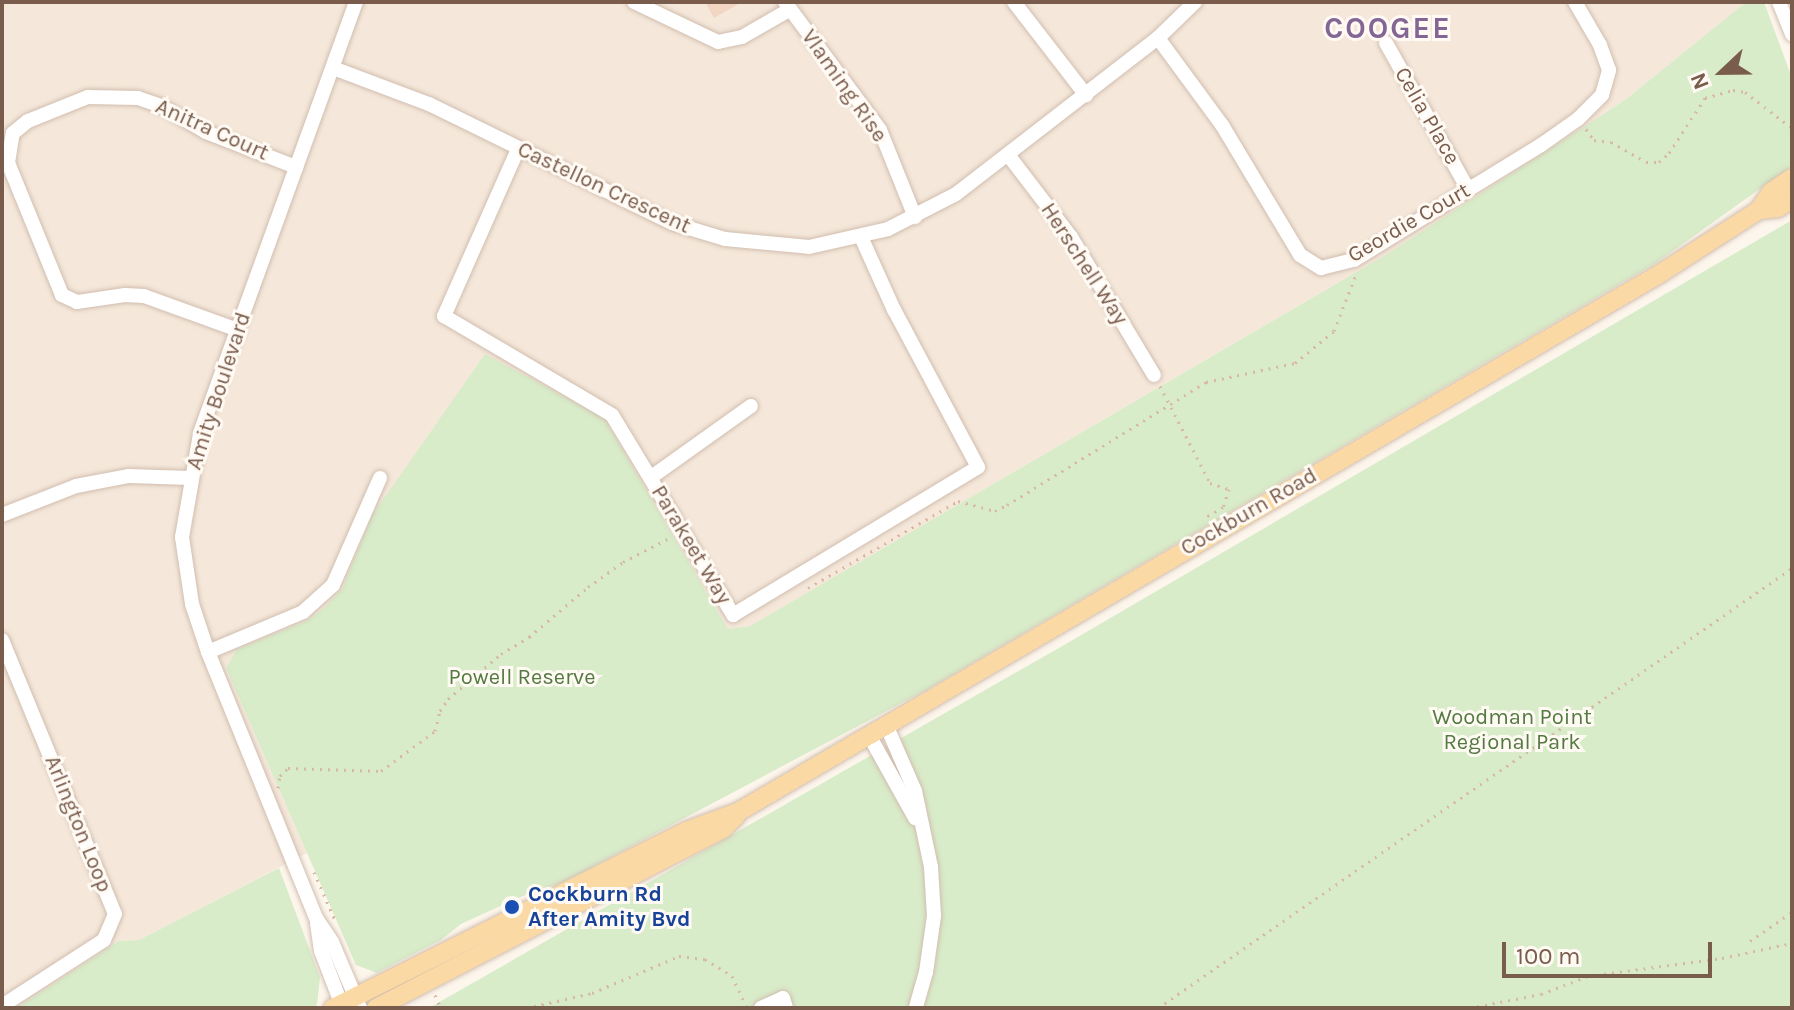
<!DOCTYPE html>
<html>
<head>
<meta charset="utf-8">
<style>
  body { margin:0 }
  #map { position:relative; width:1794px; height:1010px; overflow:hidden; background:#fdf6ec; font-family:Karla,sans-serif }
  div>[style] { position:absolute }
  .residential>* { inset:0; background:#f5e8da }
  .green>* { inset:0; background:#d8ecc9 }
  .building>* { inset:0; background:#f3d5c3 }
  .path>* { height:3px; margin-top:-1.5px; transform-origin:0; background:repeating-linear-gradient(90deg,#d9b8a5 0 2px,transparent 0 8px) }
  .roads { filter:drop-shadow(0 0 2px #d1beb0) drop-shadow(0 0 2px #d1beb0) }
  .minor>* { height:14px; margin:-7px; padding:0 7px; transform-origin:7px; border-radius:7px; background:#fff }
  .major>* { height:18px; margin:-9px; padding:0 9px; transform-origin:9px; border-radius:9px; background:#fbd9a5 }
  .dots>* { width:22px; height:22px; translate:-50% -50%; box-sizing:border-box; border:4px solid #fffaf3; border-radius:50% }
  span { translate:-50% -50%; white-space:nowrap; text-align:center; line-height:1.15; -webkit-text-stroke:6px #fffaf3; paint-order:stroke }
  .street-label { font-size:22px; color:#7a5c4d }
  .park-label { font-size:22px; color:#537a41 }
  .transit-label { font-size:22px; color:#164399; font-weight:700 }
  .left { translate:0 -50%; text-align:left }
  .district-label { font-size:30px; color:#846695; font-weight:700; letter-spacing:2px }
  .frame { position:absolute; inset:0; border:4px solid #7a5c4d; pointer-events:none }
  .north { position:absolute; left:1682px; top:32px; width:80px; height:80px; -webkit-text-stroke:6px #fffaf3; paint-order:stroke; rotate:248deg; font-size:22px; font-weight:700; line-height:32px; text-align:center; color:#7a5c4d }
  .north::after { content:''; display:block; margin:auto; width:28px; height:36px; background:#7a5c4d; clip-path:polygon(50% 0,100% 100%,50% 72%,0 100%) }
  .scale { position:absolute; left:1502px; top:942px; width:210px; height:36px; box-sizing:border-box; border:4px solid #7a5c4d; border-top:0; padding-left:10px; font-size:24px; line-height:28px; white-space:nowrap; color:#7a5c4d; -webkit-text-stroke:6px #fffaf3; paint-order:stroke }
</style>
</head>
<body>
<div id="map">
  <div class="residential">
    <div style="clip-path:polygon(2px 2px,1746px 2px,1625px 100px,1384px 256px,750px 626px,728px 629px,604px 418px,371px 517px,342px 589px,323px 609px,306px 621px,237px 649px,226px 668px,307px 853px,139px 940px,119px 941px,16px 1008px,2px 1008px)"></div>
  </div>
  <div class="green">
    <div style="clip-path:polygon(1746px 2px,1764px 2px,1792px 78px,1792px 166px,1656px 263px,926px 690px,562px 883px,534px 891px,461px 924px,441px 940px,377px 973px,356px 965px,226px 668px,237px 649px,306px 621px,323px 609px,342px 589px,371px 517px,485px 354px,604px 418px,728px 629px,750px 626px,1384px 256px,1625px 100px)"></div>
    <div style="clip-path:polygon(1792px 220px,1792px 1008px,429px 1008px,1071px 641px)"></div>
    <div style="clip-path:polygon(279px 868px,320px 977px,317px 1005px,311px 1008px,16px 1008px,119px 941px,139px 940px)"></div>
  </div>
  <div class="building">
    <div style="clip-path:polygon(705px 2px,742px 2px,714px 18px)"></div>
  </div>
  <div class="path">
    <div style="left:1586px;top:129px;width:14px;rotate:54deg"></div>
    <div style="left:1594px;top:140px;width:17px;rotate:7deg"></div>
    <div style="left:1611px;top:142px;width:40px;rotate:29.7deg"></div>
    <div style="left:1646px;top:162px;width:13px"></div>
    <div style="left:1659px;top:162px;width:13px;rotate:-42deg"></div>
    <div style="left:1669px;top:153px;width:66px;rotate:-56.8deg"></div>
    <div style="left:1705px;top:98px;width:29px;rotate:-16deg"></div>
    <div style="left:1733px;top:90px;width:12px;rotate:9deg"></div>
    <div style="left:1745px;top:92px;width:59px;rotate:37.5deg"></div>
    <div style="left:1160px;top:386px;width:109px;rotate:62.7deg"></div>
    <div style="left:1210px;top:483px;width:20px;rotate:18deg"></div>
    <div style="left:1229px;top:489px;width:19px;rotate:108deg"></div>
    <div style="left:1223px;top:507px;width:22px;rotate:150deg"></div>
    <div style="left:808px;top:588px;width:173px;rotate:-30.1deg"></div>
    <div style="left:958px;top:501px;width:38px;rotate:15deg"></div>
    <div style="left:995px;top:511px;width:13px;rotate:-27deg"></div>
    <div style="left:1007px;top:505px;width:234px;rotate:-31.7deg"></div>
    <div style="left:1206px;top:382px;width:91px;rotate:-12.1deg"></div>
    <div style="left:1295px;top:363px;width:50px;rotate:-39.4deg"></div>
    <div style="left:1334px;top:331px;width:63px;rotate:-68.7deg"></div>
    <div style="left:278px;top:788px;width:12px;rotate:-81deg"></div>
    <div style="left:280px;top:776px;width:11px;rotate:-45deg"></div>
    <div style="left:288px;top:768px;width:93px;rotate:1.8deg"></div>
    <div style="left:381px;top:771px;width:67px;rotate:-36.5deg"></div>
    <div style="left:435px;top:731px;width:21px;rotate:-76deg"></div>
    <div style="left:440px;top:711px;width:14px;rotate:-56deg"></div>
    <div style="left:448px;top:699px;width:70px;rotate:-40.3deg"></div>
    <div style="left:501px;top:654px;width:33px;rotate:-31deg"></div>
    <div style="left:529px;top:637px;width:77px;rotate:-40.3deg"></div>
    <div style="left:588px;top:587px;width:43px;rotate:-35.5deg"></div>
    <div style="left:623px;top:562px;width:54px;rotate:-27.5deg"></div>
    <div style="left:314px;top:872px;width:52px;rotate:66.4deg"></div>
    <div style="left:1750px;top:941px;width:51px;rotate:-34.6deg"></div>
    <div style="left:435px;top:995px;width:14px;rotate:65deg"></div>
    <div style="left:526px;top:1008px;width:68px;rotate:-12.8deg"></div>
    <div style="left:592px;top:993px;width:95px;rotate:-23deg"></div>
    <div style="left:679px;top:956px;width:26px;rotate:7deg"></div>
    <div style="left:705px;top:959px;width:32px;rotate:32deg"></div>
    <div style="left:732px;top:976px;width:35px;rotate:65deg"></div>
    <div style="left:1158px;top:1008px;width:772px;rotate:-34.76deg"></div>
    <div style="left:1469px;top:1008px;width:73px;rotate:-11deg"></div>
    <div style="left:1541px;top:994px;width:50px;rotate:-21deg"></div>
    <div style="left:1588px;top:976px;width:135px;rotate:-7.7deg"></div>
    <div style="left:1722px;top:958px;width:72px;rotate:-12.1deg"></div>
  </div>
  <div class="roads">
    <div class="minor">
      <div style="left:356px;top:2px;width:459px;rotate:109.9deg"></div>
      <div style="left:200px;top:434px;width:105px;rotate:99.9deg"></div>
      <div style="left:182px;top:537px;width:68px;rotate:81.5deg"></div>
      <div style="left:192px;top:604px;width:51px;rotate:71.6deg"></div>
      <div style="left:208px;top:652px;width:287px;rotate:67.9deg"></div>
      <div style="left:316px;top:918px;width:29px;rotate:56deg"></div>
      <div style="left:332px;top:942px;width:72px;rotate:67deg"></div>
      <div style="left:634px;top:2px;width:93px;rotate:25.5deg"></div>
      <div style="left:718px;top:42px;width:25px;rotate:-12deg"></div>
      <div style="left:742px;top:37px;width:54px;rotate:-29.9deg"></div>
      <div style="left:785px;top:2px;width:159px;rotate:53.4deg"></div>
      <div style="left:880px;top:130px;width:94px;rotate:68.1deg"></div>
      <div style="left:1014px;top:2px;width:118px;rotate:52.3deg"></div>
      <div style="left:1779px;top:2px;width:35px;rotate:68deg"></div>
      <div style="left:1158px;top:38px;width:108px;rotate:53.7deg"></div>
      <div style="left:1222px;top:125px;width:152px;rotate:59deg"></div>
      <div style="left:1300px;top:255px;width:25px;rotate:32deg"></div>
      <div style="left:1321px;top:268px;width:34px;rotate:-14deg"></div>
      <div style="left:1354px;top:260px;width:220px;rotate:-31.6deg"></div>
      <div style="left:1541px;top:145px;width:45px;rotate:-35.1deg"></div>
      <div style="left:1578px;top:119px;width:34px;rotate:-45deg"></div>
      <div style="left:1602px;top:95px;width:26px;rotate:-74deg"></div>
      <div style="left:1609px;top:70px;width:27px;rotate:-110deg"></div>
      <div style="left:1600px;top:45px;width:50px;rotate:-120.2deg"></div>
      <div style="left:1386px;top:43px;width:167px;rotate:60.7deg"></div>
      <div style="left:333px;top:68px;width:103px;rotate:20.6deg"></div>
      <div style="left:429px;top:104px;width:271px;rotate:26.1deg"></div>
      <div style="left:672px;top:223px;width:55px;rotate:16.8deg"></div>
      <div style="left:725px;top:239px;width:84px;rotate:5.4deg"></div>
      <div style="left:809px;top:247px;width:81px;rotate:-12.8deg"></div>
      <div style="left:888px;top:229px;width:76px;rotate:-27.2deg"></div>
      <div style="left:956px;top:194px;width:255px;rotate:-37.7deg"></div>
      <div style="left:1158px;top:38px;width:52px;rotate:-44.2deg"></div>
      <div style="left:518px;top:149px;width:183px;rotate:113.9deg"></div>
      <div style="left:444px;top:316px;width:195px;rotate:30.5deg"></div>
      <div style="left:612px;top:415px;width:234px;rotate:58.8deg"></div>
      <div style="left:733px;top:615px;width:286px;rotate:-31.1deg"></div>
      <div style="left:978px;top:467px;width:178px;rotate:-118.1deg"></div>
      <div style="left:894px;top:310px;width:80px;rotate:-114.3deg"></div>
      <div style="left:1009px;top:156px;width:102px;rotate:52.6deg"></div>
      <div style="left:1071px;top:237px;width:161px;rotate:59deg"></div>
      <div style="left:238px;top:330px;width:100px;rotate:-160.1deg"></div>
      <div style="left:144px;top:296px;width:19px;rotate:-177deg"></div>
      <div style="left:125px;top:295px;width:49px;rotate:171.7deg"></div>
      <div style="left:77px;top:302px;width:17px;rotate:-155deg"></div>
      <div style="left:62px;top:295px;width:143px;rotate:-112.2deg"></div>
      <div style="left:8px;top:163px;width:30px;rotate:-81deg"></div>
      <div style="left:13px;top:133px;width:19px;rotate:-39deg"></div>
      <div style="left:28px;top:121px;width:65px;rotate:-21.8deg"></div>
      <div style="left:88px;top:97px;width:50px;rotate:1.1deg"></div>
      <div style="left:138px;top:98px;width:24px;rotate:19deg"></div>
      <div style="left:161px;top:106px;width:52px;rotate:30deg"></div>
      <div style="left:206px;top:132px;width:97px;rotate:21.3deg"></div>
      <div style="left:650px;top:478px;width:124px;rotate:-35.5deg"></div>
      <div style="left:2px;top:515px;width:79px;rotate:-21.4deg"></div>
      <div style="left:76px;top:486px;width:54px;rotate:-10.7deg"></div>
      <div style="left:129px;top:476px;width:61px;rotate:1.9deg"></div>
      <div style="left:2px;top:640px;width:296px;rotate:67.6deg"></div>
      <div style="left:115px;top:914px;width:28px;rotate:113deg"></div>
      <div style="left:104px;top:940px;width:121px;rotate:147.1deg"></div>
      <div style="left:208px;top:652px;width:103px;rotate:-22.8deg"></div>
      <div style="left:303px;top:612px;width:40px;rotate:-42deg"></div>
      <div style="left:333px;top:585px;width:117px;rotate:-66.3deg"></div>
      <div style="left:887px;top:727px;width:70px;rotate:66.4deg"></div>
      <div style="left:915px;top:791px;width:78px;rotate:78.1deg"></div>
      <div style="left:931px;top:867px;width:49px;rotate:86.5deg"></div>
      <div style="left:934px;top:916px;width:57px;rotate:98.1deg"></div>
      <div style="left:926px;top:972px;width:37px;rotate:106deg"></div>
      <div style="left:870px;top:737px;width:93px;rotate:60.9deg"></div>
      <div style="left:317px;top:923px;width:28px;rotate:82deg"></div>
      <div style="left:321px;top:951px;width:61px;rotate:68.9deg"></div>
      <div style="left:761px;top:1008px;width:24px;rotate:-24deg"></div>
      <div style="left:783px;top:998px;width:10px;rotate:73deg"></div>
    </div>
    <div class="major">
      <div style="left:1759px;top:210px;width:19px;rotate:-6deg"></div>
      <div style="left:1778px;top:208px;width:17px;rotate:-33deg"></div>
      <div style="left:333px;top:1008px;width:395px;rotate:-26.6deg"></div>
      <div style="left:686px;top:831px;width:55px;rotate:-20.1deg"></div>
      <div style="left:738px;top:812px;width:1069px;rotate:-30.28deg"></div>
      <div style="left:1661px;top:273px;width:117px;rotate:-32.7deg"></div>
      <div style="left:1759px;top:210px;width:22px;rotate:-56deg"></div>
      <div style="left:1771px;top:192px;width:25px;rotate:-34deg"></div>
      <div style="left:376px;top:1008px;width:390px;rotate:-27.3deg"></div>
      <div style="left:723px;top:829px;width:18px;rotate:-45deg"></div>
    </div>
  </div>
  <div class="dots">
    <div style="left:512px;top:907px;background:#1a4fb4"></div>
  </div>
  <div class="street-label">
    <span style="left:844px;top:86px;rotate:55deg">Vlaming Rise</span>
    <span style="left:1427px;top:116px;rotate:60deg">Celia Place</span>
    <span style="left:212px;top:130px;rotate:24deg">Anitra Court</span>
    <span style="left:604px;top:188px;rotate:25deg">Castellon Crescent</span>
    <span style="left:1409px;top:223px;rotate:-30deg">Geordie Court</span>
    <span style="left:1084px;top:264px;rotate:57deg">Herschell Way</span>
    <span style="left:219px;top:391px;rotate:-72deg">Amity Boulevard</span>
    <span style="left:1249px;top:512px;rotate:-30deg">Cockburn Road</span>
    <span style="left:691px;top:545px;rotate:59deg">Parakeet Way</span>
    <span style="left:78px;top:824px;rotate:68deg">Arlington Loop</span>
  </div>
  <div class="park-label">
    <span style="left:522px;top:678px">Powell Reserve</span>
    <span style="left:1512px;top:730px">Woodman Point<br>Regional Park</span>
  </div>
  <div class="transit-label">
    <span class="left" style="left:528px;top:907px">Cockburn Rd<br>After Amity Bvd</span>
  </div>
  <div class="district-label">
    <span style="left:1388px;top:28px">COOGEE</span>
  </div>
  <div class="frame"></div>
  <div class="north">N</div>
  <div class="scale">100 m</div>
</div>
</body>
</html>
